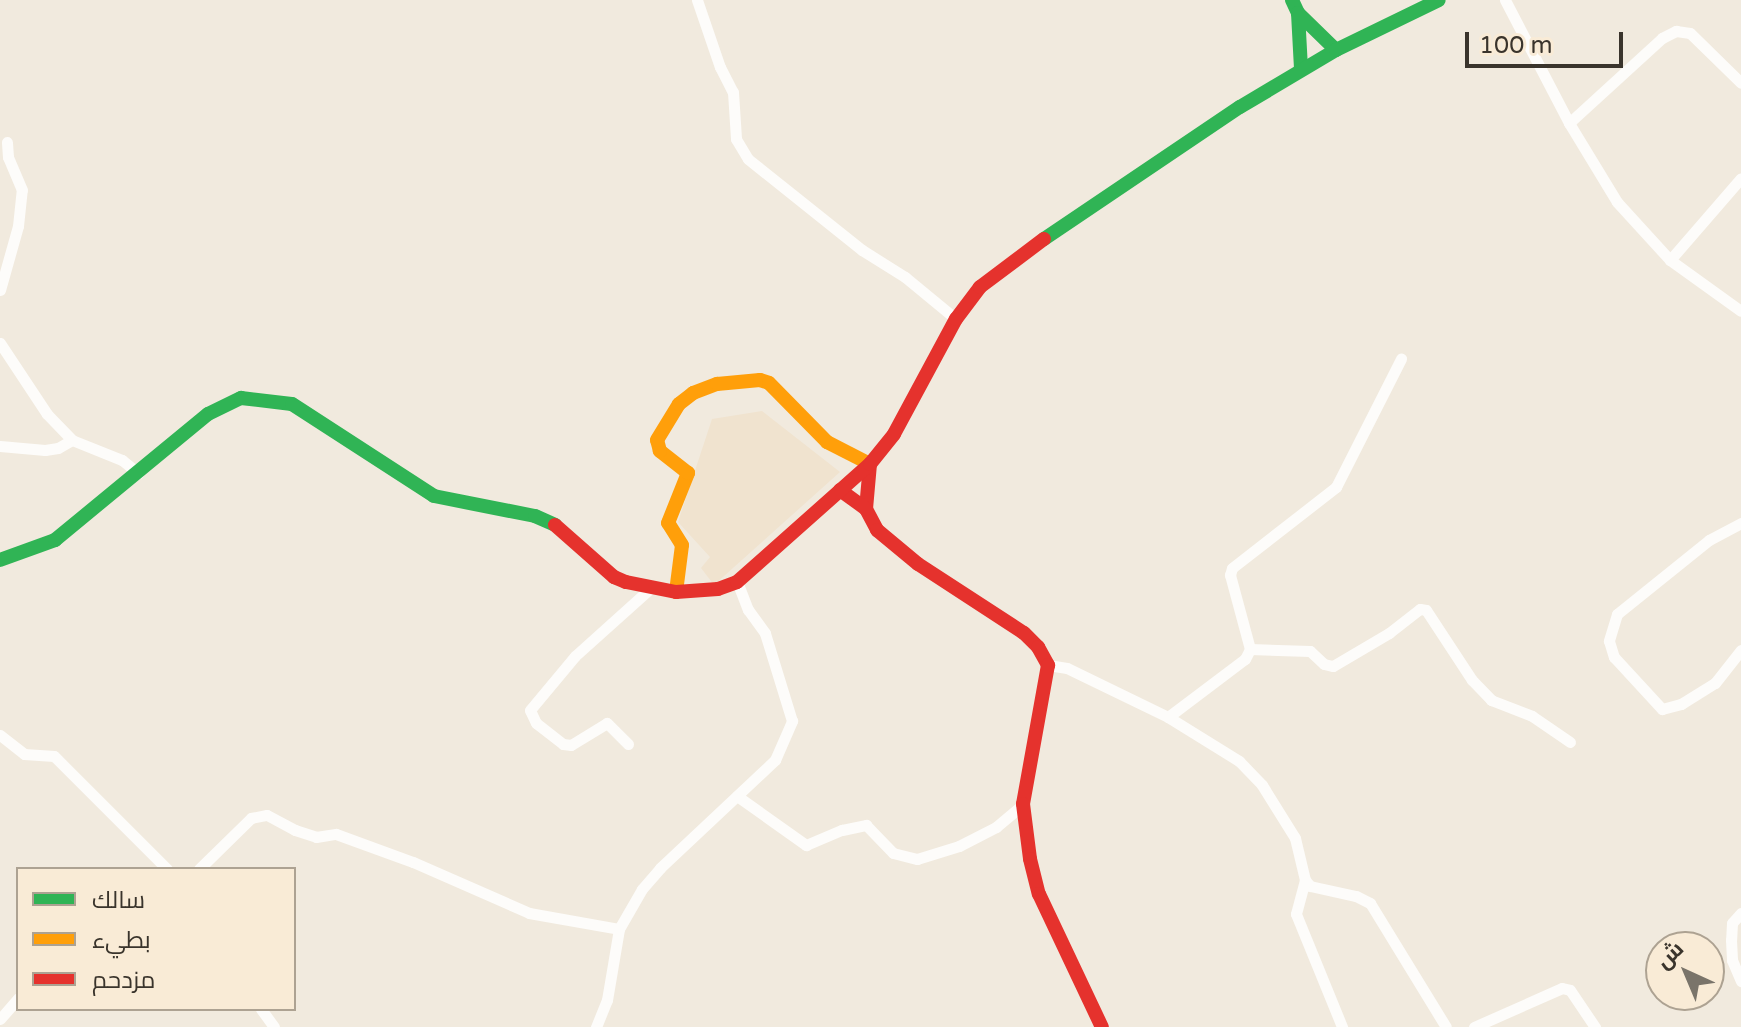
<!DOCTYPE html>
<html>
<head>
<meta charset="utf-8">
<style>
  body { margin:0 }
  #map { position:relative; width:1741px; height:1027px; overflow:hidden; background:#f1eade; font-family:"Varela Round",Cairo,sans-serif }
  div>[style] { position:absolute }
  .built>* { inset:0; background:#f0e3cf }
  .street>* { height:11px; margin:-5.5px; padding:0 5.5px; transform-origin:5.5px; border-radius:5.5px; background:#fdfcfa }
  .fast>* { height:14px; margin:-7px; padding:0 7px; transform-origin:7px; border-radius:7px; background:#30b455 }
  .slow>* { height:14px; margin:-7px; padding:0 7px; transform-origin:7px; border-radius:7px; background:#ff9f0a }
  .jam>* { height:14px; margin:-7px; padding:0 7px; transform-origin:7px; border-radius:7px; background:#e5322d }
  span { translate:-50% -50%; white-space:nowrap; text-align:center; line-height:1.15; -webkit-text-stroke:8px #f9ebd6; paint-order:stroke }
  .legend { position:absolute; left:16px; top:867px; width:280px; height:144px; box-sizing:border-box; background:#f9ebd6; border:2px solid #ada292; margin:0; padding:10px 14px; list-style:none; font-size:24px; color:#3a342c }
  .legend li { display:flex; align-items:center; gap:16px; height:40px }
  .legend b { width:40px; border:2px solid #ada292 }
  .north { position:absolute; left:1645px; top:931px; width:80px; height:80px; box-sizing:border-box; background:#f9ebd6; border:2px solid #ada292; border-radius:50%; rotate:316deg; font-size:22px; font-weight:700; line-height:32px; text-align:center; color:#3a342c }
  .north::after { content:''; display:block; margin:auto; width:28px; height:36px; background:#7a746a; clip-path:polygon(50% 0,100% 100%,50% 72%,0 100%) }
  .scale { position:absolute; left:1465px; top:32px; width:158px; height:36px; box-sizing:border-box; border:4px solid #3a342c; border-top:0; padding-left:10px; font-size:24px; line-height:28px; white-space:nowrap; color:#3a342c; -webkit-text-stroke:6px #f9ebd6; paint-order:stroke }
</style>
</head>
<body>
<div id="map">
  <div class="built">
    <div style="clip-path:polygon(762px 411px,840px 472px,714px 585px,701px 568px,710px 557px,678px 522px,712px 419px)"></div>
  </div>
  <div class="street">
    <div style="left:697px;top:0;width:71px;rotate:71.1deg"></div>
    <div style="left:720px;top:67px;width:28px;rotate:63deg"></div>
    <div style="left:733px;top:92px;width:47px;rotate:86.3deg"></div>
    <div style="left:736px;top:139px;width:23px;rotate:59deg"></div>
    <div style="left:748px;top:159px;width:146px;rotate:38.6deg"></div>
    <div style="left:862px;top:250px;width:51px;rotate:32.1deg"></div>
    <div style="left:905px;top:277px;width:66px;rotate:39.5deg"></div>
    <div style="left:1505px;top:0;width:139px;rotate:62.5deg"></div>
    <div style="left:1569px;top:123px;width:92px;rotate:58.7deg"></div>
    <div style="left:1617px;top:202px;width:79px;rotate:47.6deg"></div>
    <div style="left:1670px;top:260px;width:87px;rotate:35.7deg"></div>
    <div style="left:1569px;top:123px;width:126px;rotate:-42.4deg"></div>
    <div style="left:1662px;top:38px;width:16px;rotate:-27deg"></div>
    <div style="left:1676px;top:31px;width:14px;rotate:8deg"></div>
    <div style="left:1690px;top:33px;width:71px;rotate:44.4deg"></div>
    <div style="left:1670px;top:260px;width:108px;rotate:-49.1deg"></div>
    <div style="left:0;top:290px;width:66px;rotate:-74.3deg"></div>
    <div style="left:18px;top:226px;width:36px;rotate:-84deg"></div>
    <div style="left:22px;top:190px;width:36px;rotate:-113deg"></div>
    <div style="left:8px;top:157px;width:15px;rotate:-94deg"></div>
    <div style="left:0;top:343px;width:85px;rotate:56.5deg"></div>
    <div style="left:47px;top:414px;width:36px;rotate:46deg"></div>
    <div style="left:72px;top:440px;width:54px;rotate:21.8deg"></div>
    <div style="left:122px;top:460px;width:21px;rotate:39deg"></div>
    <div style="left:0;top:446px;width:45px;rotate:5.1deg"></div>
    <div style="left:45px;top:450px;width:13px;rotate:-9deg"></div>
    <div style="left:58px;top:448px;width:16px;rotate:-30deg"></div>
    <div style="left:1741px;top:523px;width:36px;rotate:152deg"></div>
    <div style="left:1709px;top:540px;width:118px;rotate:141.2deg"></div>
    <div style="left:1617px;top:614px;width:28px;rotate:107deg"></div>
    <div style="left:1609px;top:641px;width:17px;rotate:73deg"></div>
    <div style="left:1614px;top:657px;width:71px;rotate:47.3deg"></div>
    <div style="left:1662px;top:709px;width:20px;rotate:-15deg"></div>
    <div style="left:1681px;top:704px;width:40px;rotate:-32deg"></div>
    <div style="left:1715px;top:683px;width:42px;rotate:-51.8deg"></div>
    <div style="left:1250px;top:649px;width:60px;rotate:1.9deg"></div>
    <div style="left:1310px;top:651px;width:19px;rotate:43deg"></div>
    <div style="left:1324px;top:664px;width:9px;rotate:13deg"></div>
    <div style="left:1333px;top:666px;width:65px;rotate:-30.5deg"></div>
    <div style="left:1389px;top:633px;width:39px;rotate:-38deg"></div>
    <div style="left:1420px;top:609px;width:6px;rotate:9deg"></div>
    <div style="left:1426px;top:610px;width:84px;rotate:56.7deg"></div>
    <div style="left:1472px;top:680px;width:28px;rotate:46deg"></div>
    <div style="left:1491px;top:700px;width:44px;rotate:21.3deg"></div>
    <div style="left:1532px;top:716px;width:46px;rotate:34.4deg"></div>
    <div style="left:1048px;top:665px;width:19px;rotate:9deg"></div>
    <div style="left:1067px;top:668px;width:112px;rotate:25.9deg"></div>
    <div style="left:1168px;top:717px;width:84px;rotate:31.8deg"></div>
    <div style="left:1239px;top:761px;width:33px;rotate:46deg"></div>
    <div style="left:1262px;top:785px;width:62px;rotate:58.1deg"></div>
    <div style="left:1295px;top:838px;width:43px;rotate:76.6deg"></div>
    <div style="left:1305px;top:880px;width:8px;rotate:50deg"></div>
    <div style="left:1310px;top:886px;width:47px;rotate:12.3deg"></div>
    <div style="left:1356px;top:896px;width:16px;rotate:27deg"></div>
    <div style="left:1370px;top:903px;width:145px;rotate:58.5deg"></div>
    <div style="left:1168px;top:717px;width:96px;rotate:-37deg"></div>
    <div style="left:1245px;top:659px;width:11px;rotate:-63deg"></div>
    <div style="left:1250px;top:649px;width:77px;rotate:-105.1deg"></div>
    <div style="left:1230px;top:575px;width:7px;rotate:-74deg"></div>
    <div style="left:1232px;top:568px;width:132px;rotate:-37.9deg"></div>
    <div style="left:1336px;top:487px;width:144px;rotate:-63.1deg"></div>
    <div style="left:0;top:735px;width:31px;rotate:38deg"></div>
    <div style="left:24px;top:754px;width:30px;rotate:4deg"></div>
    <div style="left:54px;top:756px;width:160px;rotate:45deg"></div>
    <div style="left:628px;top:744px;width:30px;rotate:-135deg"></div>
    <div style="left:607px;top:723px;width:42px;rotate:148.6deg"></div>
    <div style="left:571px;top:745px;width:8px;rotate:-173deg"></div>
    <div style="left:563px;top:744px;width:34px;rotate:-142deg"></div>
    <div style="left:536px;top:723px;width:14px;rotate:-115deg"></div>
    <div style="left:530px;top:710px;width:70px;rotate:-50.2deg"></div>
    <div style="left:575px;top:656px;width:103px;rotate:-41.9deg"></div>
    <div style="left:737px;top:796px;width:85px;rotate:35.4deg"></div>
    <div style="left:806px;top:845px;width:39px;rotate:-23deg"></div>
    <div style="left:842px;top:830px;width:25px;rotate:-12deg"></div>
    <div style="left:866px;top:825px;width:39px;rotate:46deg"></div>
    <div style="left:893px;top:853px;width:25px;rotate:14deg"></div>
    <div style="left:917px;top:859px;width:44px;rotate:-17.2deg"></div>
    <div style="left:959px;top:846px;width:42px;rotate:-27.2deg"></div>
    <div style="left:996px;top:827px;width:35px;rotate:-40deg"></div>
    <div style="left:199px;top:869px;width:73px;rotate:-44.4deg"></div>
    <div style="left:251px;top:818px;width:16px;rotate:-11deg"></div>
    <div style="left:267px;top:815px;width:32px;rotate:28deg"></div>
    <div style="left:295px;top:830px;width:22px;rotate:18deg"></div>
    <div style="left:316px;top:837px;width:20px;rotate:-9deg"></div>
    <div style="left:336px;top:834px;width:82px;rotate:20deg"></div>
    <div style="left:413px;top:862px;width:127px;rotate:23.7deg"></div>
    <div style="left:529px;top:913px;width:91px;rotate:10.1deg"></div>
    <div style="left:1305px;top:880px;width:35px;rotate:105deg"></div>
    <div style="left:1296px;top:914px;width:122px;rotate:67.8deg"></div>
    <div style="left:1741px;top:913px;width:13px;rotate:132deg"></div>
    <div style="left:1732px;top:923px;width:17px;rotate:93deg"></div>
    <div style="left:1731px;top:940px;width:20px;rotate:87deg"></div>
    <div style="left:1732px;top:960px;width:23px;rotate:67deg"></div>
    <div style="left:261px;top:1009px;width:22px;rotate:54deg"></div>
    <div style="left:0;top:1019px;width:28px;rotate:-49deg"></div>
    <div style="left:596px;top:1027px;width:29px;rotate:-68deg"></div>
    <div style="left:607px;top:1000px;width:72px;rotate:-80.4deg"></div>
    <div style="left:619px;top:929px;width:46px;rotate:-60.1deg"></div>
    <div style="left:642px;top:889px;width:28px;rotate:-49deg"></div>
    <div style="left:660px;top:868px;width:158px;rotate:-43.2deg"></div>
    <div style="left:775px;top:760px;width:43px;rotate:-66.4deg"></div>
    <div style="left:792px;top:721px;width:92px;rotate:-107.1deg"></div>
    <div style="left:765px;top:633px;width:29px;rotate:-126deg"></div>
    <div style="left:748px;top:610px;width:30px;rotate:-111deg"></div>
    <div style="left:1474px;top:1027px;width:96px;rotate:-23.9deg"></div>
    <div style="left:1562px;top:988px;width:8px;rotate:14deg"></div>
    <div style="left:1570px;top:990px;width:45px;rotate:56deg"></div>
  </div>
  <div class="fast">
    <div style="left:1292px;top:0;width:14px;rotate:65deg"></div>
    <div style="left:1298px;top:13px;width:56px;rotate:86.9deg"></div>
    <div style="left:1298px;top:13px;width:53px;rotate:44.2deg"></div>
    <div style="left:1044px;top:239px;width:236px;rotate:-34deg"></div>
    <div style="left:1240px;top:107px;width:112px;rotate:-30.7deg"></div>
    <div style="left:1336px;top:50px;width:114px;rotate:-25.9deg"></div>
    <div style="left:0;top:560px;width:59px;rotate:-20deg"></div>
    <div style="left:55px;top:540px;width:198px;rotate:-39.5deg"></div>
    <div style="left:208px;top:414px;width:37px;rotate:-26deg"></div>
    <div style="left:241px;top:398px;width:51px;rotate:6.7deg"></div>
    <div style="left:292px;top:404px;width:169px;rotate:32.9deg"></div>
    <div style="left:434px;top:496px;width:103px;rotate:11.2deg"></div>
    <div style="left:535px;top:516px;width:22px;rotate:24deg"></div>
  </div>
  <div class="slow">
    <div style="left:676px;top:592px;width:47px;rotate:-82.7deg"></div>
    <div style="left:682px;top:545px;width:26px;rotate:-122deg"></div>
    <div style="left:668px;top:523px;width:54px;rotate:-68.2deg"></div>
    <div style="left:688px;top:473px;width:36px;rotate:-142deg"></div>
    <div style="left:660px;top:451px;width:11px;rotate:-105deg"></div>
    <div style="left:657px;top:440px;width:42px;rotate:-58.6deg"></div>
    <div style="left:679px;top:404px;width:18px;rotate:-38deg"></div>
    <div style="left:693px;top:393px;width:26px;rotate:-21deg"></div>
    <div style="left:717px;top:384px;width:43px;rotate:-5.3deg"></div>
    <div style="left:760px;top:380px;width:9px;rotate:18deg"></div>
    <div style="left:769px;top:383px;width:83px;rotate:45.5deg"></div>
    <div style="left:827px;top:442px;width:48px;rotate:27.1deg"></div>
  </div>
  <div class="jam">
    <div style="left:870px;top:464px;width:45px;rotate:95.1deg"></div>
    <div style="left:866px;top:509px;width:24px;rotate:62deg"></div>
    <div style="left:877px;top:530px;width:53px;rotate:39.7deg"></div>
    <div style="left:918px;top:564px;width:126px;rotate:33.1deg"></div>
    <div style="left:1024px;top:633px;width:20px;rotate:45deg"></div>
    <div style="left:1038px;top:647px;width:21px;rotate:61deg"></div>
    <div style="left:1048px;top:665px;width:141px;rotate:100.2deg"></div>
    <div style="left:1023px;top:804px;width:55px;rotate:82.7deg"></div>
    <div style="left:1030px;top:859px;width:36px;rotate:76deg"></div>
    <div style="left:1039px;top:894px;width:147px;rotate:64.7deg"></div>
    <div style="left:840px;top:490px;width:32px;rotate:36deg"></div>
    <div style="left:555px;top:525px;width:79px;rotate:41.4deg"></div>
    <div style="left:614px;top:577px;width:13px;rotate:23deg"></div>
    <div style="left:626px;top:582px;width:51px;rotate:11.3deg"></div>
    <div style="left:676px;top:592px;width:42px;rotate:-4.1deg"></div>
    <div style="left:718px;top:589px;width:20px;rotate:-20deg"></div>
    <div style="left:737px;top:582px;width:178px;rotate:-41.6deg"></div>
    <div style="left:870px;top:464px;width:38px;rotate:-51deg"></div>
    <div style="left:894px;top:434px;width:131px;rotate:-61.7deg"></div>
    <div style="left:956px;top:319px;width:40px;rotate:-53deg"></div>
    <div style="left:980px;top:287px;width:80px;rotate:-36.9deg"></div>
  </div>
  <ul class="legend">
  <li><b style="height:10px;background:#30b455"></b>سالك</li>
  <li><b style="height:10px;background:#ff9f0a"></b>بطيء</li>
  <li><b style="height:10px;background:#e5322d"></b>مزدحم</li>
  </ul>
  <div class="north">ش</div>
  <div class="scale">100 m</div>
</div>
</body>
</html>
